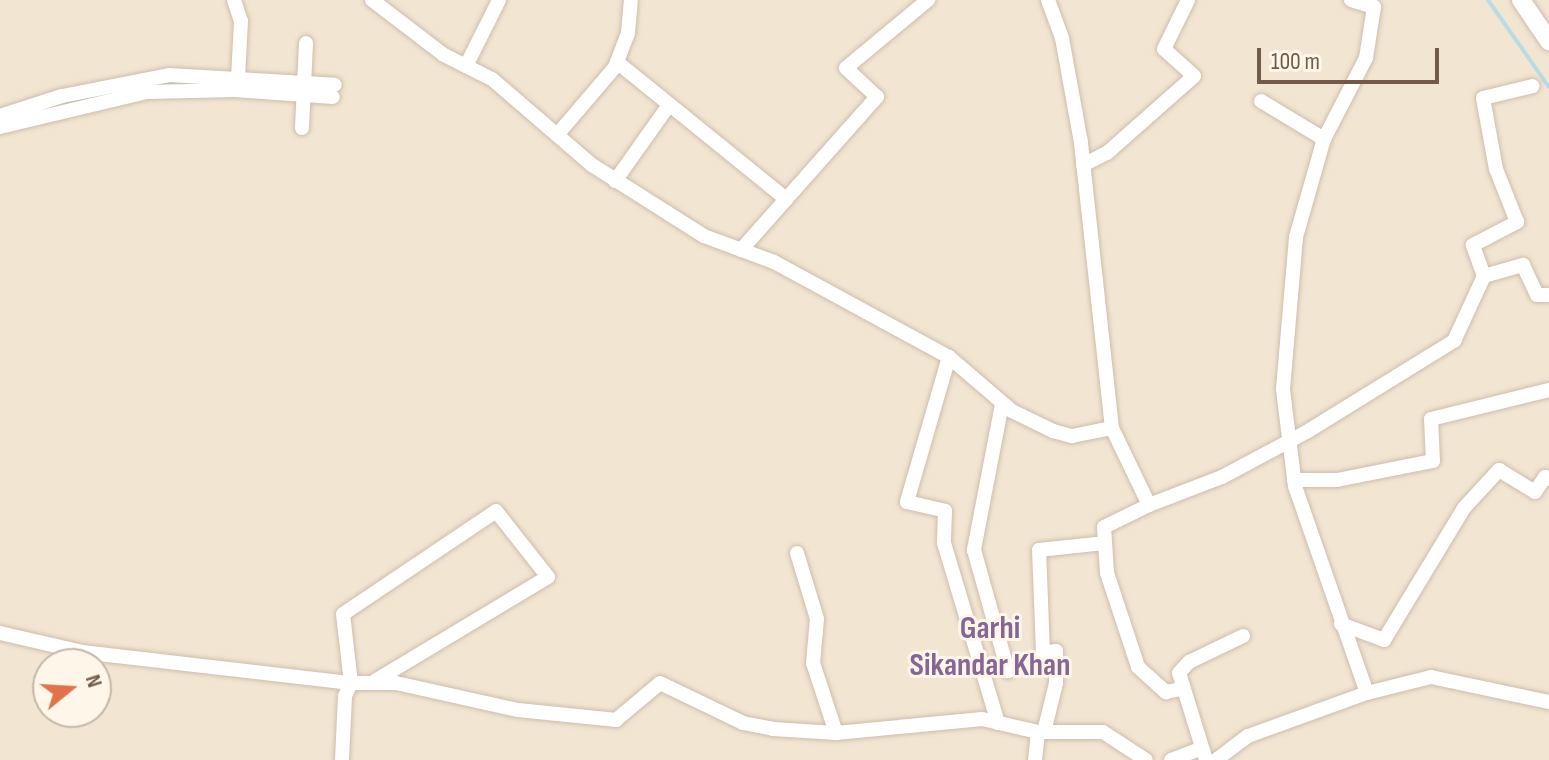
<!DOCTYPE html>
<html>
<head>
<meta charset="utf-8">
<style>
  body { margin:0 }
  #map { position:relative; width:1549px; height:760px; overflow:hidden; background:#fbf3e3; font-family:"Sofia Sans Condensed",sans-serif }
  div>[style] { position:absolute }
  .residential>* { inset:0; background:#f2e5d2 }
  .stream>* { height:4px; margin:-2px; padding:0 2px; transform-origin:2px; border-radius:2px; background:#b9dce4 }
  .roads { filter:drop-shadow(0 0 2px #cebdad) drop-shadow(0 0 2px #cebdad) }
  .street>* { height:14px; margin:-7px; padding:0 7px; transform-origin:7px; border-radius:7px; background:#fff }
  .secondary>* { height:18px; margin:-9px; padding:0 9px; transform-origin:9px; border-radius:9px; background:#fff }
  span { translate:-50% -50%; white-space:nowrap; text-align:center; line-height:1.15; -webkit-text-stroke:6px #fef7e9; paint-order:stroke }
  .neighbourhood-label { font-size:32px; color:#876695; font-weight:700 }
  .north { position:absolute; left:32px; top:648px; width:80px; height:80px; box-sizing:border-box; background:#fef7e9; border:2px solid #c6b8a9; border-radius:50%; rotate:72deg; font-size:22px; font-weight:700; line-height:32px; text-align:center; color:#725a4a }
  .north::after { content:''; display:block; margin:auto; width:28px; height:36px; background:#e1734c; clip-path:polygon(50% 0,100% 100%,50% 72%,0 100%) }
  .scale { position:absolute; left:1257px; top:48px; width:182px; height:36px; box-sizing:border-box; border:4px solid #725a4a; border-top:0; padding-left:10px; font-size:24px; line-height:28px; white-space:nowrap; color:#725a4a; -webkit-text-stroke:6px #fef7e9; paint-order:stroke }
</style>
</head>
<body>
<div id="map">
  <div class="residential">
    <div style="clip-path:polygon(evenodd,0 0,1549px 0,1549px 760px,0 760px,0 0,48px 664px,96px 664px,96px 712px,48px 712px,48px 664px)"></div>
  </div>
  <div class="stream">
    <div style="left:1488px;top:0;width:106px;rotate:55deg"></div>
  </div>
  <div class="roads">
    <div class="street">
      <div style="left:234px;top:0;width:22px;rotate:72deg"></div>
      <div style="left:241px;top:21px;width:57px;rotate:93deg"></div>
      <div style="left:372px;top:0;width:91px;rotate:37.4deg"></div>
      <div style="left:444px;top:55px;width:54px;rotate:26.6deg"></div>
      <div style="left:492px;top:79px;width:132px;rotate:40.7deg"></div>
      <div style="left:592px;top:165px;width:133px;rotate:32.4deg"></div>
      <div style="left:704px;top:236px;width:75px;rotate:20.4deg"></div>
      <div style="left:774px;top:262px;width:199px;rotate:28.5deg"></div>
      <div style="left:949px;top:357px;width:83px;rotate:40.6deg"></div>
      <div style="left:1012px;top:411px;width:46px;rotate:26deg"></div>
      <div style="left:1053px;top:431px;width:20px;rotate:15deg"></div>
      <div style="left:1072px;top:436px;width:41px;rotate:-11.3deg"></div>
      <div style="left:1048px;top:0;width:40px;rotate:69.8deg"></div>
      <div style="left:1062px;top:38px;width:107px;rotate:79.7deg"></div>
      <div style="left:1081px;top:143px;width:287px;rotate:83.8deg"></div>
      <div style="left:1112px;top:428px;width:85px;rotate:64.3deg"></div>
      <div style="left:1149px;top:505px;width:78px;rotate:-21deg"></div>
      <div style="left:1222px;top:477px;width:98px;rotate:-28.1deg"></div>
      <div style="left:1308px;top:431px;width:172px;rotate:-31.7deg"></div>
      <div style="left:1454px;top:341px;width:72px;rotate:-65.2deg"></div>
      <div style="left:1484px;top:276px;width:41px;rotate:-15.8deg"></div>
      <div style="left:1523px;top:265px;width:33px;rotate:65deg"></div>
      <div style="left:1537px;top:295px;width:12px"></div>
      <div style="left:617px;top:62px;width:218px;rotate:39deg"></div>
      <div style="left:466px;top:66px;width:74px;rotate:-63.4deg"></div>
      <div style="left:1261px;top:101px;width:74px;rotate:31.1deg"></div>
      <div style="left:0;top:116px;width:65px;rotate:-17.9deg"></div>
      <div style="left:62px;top:96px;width:109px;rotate:-11.1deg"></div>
      <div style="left:169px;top:75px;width:166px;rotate:3.4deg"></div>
      <div style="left:0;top:127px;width:151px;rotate:-13.4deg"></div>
      <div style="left:147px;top:92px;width:88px;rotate:-1.3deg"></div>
      <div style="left:235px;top:90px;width:98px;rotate:4.1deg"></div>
      <div style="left:302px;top:128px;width:85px;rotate:-87.3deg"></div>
      <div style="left:557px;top:135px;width:89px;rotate:-49.5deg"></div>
      <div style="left:615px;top:67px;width:36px;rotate:-69deg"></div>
      <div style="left:628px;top:33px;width:33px;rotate:-85deg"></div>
      <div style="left:1083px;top:165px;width:27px;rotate:-27deg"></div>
      <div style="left:1107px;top:153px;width:116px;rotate:-41.5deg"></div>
      <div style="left:1194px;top:76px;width:40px;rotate:-138deg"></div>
      <div style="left:1164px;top:49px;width:55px;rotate:-63.9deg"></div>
      <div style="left:615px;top:181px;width:93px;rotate:-54.6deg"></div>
      <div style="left:741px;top:250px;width:205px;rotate:-48.4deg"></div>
      <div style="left:877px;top:97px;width:42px;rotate:-136.9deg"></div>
      <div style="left:846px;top:68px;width:107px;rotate:-39.7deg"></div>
      <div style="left:1484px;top:276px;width:33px;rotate:-110deg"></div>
      <div style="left:1473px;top:245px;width:50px;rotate:-27.6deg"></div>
      <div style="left:1517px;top:222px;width:57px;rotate:-111.6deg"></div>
      <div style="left:1496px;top:169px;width:72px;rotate:-100.4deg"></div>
      <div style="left:1483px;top:98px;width:51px;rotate:-13.5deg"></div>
      <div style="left:949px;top:357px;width:151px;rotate:106.2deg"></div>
      <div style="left:907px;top:502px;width:39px;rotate:13deg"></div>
      <div style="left:945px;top:511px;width:32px;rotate:92deg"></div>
      <div style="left:944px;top:543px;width:188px;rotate:73.3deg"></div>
      <div style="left:1002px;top:404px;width:149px;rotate:100.9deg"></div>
      <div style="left:974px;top:550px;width:126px;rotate:74.3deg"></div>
      <div style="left:1294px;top:480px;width:43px"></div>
      <div style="left:1337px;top:480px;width:98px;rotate:-11.2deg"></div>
      <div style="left:1433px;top:461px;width:42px;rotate:-92.7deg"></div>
      <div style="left:1431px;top:419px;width:122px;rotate:-13.8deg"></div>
      <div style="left:1149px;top:505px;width:50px;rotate:153.9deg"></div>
      <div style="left:1104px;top:527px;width:46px;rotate:86.3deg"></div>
      <div style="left:1107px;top:573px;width:99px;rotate:71.7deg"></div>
      <div style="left:1138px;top:667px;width:38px;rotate:42deg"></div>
      <div style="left:1166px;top:692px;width:16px;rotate:-11deg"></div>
      <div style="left:797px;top:553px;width:69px;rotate:73.1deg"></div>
      <div style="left:817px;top:619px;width:44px;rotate:95.2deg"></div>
      <div style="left:813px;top:663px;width:74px;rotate:71.8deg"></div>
      <div style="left:1341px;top:624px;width:46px;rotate:20.4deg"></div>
      <div style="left:1384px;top:640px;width:154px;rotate:-58.8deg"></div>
      <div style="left:1464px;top:508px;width:52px;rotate:-47.4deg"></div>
      <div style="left:1499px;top:470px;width:42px;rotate:31.4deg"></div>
      <div style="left:1535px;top:492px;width:18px;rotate:-56deg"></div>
      <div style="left:1545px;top:477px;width:4px;rotate:27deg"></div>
      <div style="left:0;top:633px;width:84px;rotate:13deg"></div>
      <div style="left:82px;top:652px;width:271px;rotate:6.6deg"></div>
      <div style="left:351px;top:683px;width:45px"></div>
      <div style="left:396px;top:683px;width:125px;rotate:12.5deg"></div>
      <div style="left:518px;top:710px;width:99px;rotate:5.8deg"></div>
      <div style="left:616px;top:720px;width:57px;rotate:-40.1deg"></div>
      <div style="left:660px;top:683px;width:92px;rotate:25.7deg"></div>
      <div style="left:743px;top:723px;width:31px;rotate:11deg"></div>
      <div style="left:773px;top:729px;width:63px;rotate:3.6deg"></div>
      <div style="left:836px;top:733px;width:147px;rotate:-5.5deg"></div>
      <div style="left:982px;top:719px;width:57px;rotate:13.1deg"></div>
      <div style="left:1038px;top:732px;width:28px;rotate:96deg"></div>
      <div style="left:1367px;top:693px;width:66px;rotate:-14deg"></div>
      <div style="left:1431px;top:677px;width:121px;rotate:12deg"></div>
      <div style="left:1038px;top:732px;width:65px"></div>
      <div style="left:1103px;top:732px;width:51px;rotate:33.1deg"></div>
      <div style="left:1044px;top:732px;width:50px;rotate:-76.2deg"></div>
      <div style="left:1056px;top:683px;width:32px;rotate:-90deg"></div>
      <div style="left:1056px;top:651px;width:13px;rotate:171deg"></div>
      <div style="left:1043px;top:653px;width:103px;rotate:-92.2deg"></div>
      <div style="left:1039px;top:550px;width:65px;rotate:-6.1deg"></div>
      <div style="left:342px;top:760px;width:64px;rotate:-87.3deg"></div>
      <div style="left:345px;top:696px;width:14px;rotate:-65deg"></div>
      <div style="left:351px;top:683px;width:69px;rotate:-96.6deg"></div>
      <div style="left:343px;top:614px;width:184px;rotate:-33.9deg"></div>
      <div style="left:496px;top:511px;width:84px;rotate:51.8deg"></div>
      <div style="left:548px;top:577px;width:202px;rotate:149deg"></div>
      <div style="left:1171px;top:760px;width:33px;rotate:-21deg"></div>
      <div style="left:1206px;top:760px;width:91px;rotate:-107.2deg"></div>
      <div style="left:1179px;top:673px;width:15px;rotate:-48deg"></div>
      <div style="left:1189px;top:662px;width:60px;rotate:-25.7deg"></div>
      <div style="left:1216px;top:760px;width:40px;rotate:-37deg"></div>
      <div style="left:1248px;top:736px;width:127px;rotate:-19.9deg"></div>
      <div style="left:1367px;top:693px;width:219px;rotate:-109.2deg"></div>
      <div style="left:1295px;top:486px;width:98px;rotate:-97.1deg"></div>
      <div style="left:1283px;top:389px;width:153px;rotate:-85.1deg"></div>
      <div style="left:1296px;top:237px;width:102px;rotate:-74.1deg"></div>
      <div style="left:1324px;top:139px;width:91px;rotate:-62.6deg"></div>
      <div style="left:1366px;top:58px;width:52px;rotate:-81.1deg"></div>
      <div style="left:1374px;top:7px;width:24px;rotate:-163deg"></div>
    </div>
    <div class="secondary">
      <div style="left:1521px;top:0;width:50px;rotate:55.7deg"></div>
    </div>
  </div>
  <div class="neighbourhood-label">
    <span style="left:990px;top:648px">Garhi<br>Sikandar Khan</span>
  </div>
  <div class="north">N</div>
  <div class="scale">100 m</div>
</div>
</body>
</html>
